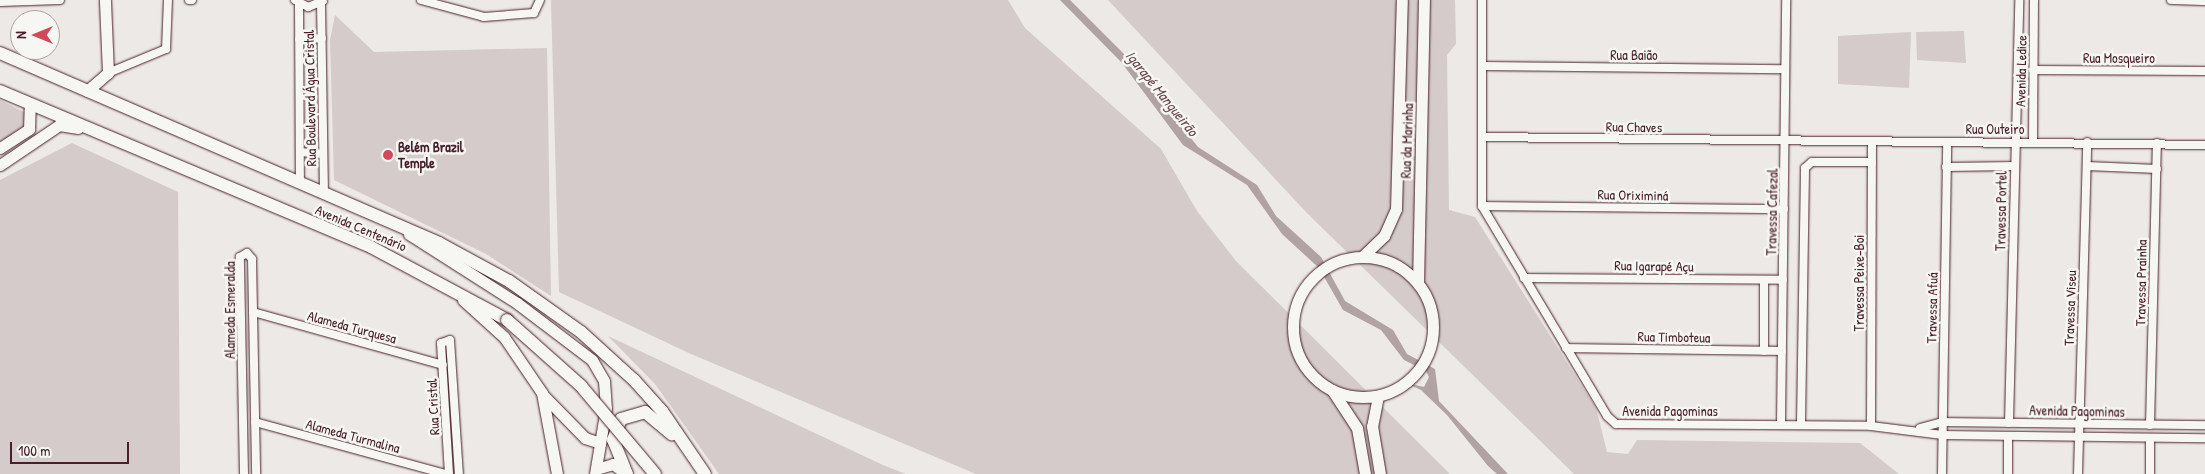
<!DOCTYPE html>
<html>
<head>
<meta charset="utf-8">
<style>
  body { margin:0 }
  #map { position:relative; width:2205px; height:474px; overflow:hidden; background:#ece9e6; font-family:"Patrick Hand",sans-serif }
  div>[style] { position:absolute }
  .green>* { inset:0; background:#d4cbca }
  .water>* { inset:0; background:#b1a2a3 }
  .roads { filter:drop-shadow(0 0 1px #4a1f2b) drop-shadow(0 0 1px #4a1f2b) }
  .street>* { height:8px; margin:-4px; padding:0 4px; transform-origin:4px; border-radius:4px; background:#f6f6f2 }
  .secondary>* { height:11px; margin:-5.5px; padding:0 5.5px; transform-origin:5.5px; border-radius:5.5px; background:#f6f6f2 }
  .secondary>.ring { margin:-5.5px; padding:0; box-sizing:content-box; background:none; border:11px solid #f6f6f2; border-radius:50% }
  .primary>* { height:12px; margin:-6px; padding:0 6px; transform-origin:6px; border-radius:6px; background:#f6f6f2 }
  .bridges { filter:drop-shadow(0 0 1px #4a1f2b) drop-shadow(0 0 1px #4a1f2b) }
  .primary-bridge>* { height:12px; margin:-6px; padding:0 6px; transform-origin:6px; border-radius:6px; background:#f6f6f2 }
  .dots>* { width:14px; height:14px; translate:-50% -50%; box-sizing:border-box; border:2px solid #f6f6f2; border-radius:50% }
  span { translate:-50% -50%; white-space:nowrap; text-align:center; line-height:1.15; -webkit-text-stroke:5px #f6f6f2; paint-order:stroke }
  .street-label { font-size:14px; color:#4a1f2b }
  .poi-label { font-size:14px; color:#4a1f2b; font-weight:700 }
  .left { translate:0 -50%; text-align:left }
  .water-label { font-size:15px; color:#6e4d55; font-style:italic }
  .north { position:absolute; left:10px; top:10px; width:50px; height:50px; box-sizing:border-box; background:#f6f6f2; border:1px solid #b1a0a2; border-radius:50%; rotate:270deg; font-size:14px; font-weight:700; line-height:20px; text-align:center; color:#4a1f2b }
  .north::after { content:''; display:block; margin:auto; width:18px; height:22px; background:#d1495b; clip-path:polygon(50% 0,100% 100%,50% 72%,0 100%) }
  .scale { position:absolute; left:10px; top:442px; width:119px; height:22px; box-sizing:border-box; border:2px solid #4a1f2b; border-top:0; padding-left:6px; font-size:15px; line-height:18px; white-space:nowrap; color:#4a1f2b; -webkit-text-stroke:4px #f6f6f2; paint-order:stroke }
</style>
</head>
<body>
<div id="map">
  <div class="green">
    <div style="clip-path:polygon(551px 0,1008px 0,1025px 28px,1161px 149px,1197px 211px,1236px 261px,1450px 474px,976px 474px,691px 354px,559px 292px)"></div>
    <div style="clip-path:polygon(1108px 0,1455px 0,1456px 44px,1447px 55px,1449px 210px,1475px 217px,1596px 408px,1607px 452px,1628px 454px,1637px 440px,1860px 443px,1899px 474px,1574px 474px,1307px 213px)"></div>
    <div style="clip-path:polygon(335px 15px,374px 52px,547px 48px,551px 296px,486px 254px,334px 180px,330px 40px)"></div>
    <div style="clip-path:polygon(1964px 31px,1966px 63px,1917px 60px,1916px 32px)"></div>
    <div style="clip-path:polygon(1911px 32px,1909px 88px,1838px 84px,1838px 36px)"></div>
    <div style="clip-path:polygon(0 100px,28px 114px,29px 125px,0 148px)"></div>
    <div style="clip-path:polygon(72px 143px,178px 192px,180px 474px,0 474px,0 180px)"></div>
    <div style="clip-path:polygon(608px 336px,883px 465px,906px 474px,719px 474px,655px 384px)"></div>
  </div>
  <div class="water">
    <div style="clip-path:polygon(1060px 0,1070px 0,1123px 53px,1198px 147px,1257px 185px,1276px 216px,1321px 257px,1345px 301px,1393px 330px,1407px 354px,1435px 369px,1439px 401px,1508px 474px,1497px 474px,1488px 466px,1447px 415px,1421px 390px,1406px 383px,1424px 387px,1429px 377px,1426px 371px,1404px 360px,1381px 330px,1343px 310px,1319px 268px,1282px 234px,1247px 185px,1183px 145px,1122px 63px)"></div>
  </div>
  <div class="roads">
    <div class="street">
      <div style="left:189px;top:0;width:3px"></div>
      <div style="left:295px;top:0;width:15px;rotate:28deg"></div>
      <div style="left:308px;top:7px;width:16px;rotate:-22deg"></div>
      <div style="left:421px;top:0;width:65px;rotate:15.1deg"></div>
      <div style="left:484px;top:17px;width:50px;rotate:-4.6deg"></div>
      <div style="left:534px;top:13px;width:14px;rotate:-65deg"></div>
      <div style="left:2171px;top:0;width:34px;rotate:2deg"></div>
      <div style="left:0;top:2px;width:60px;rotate:-1.9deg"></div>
      <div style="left:321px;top:3px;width:190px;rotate:89.1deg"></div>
      <div style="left:299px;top:4px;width:178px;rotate:89.7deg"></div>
      <div style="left:299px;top:39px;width:23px;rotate:-2deg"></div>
      <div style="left:1482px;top:66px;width:303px;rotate:0.6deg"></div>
      <div style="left:2033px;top:70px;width:172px;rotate:0.3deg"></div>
      <div style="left:108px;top:73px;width:63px;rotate:-22.5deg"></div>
      <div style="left:166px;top:49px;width:49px;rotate:-87.7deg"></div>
      <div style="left:1482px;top:137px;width:723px;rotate:0.63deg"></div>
      <div style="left:2033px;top:142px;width:142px;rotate:-89.6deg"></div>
      <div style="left:300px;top:152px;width:23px;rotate:5deg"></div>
      <div style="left:2087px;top:166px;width:70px;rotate:2.5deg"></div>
      <div style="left:1946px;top:167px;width:69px;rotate:-0.8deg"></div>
      <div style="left:1482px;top:206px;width:244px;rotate:59.2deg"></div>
      <div style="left:1607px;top:416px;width:12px;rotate:42deg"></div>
      <div style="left:1616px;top:424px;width:255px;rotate:0.4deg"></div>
      <div style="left:1871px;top:426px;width:72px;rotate:7.2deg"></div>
      <div style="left:1942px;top:435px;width:263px;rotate:0.7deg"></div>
      <div style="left:1482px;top:206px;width:302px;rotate:0.6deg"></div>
      <div style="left:1482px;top:206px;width:206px;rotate:-90deg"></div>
      <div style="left:1524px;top:278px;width:259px;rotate:0.4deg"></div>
      <div style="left:253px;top:312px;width:197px;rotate:15.6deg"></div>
      <div style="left:1566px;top:348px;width:216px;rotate:0.8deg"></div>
      <div style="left:1764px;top:351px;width:71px;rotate:-90deg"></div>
      <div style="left:255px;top:422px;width:197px;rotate:15.3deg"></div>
      <div style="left:2009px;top:423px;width:423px;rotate:-88.6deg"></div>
      <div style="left:1781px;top:424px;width:424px;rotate:-89.3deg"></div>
      <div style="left:1801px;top:424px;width:256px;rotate:-89.1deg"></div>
      <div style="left:1805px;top:168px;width:9px;rotate:-41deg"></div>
      <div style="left:1812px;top:162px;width:60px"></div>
      <div style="left:2150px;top:425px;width:282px;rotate:-88.6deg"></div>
      <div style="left:1871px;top:426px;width:285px;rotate:-89.8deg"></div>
      <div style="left:1920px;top:428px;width:24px;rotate:-15deg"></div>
      <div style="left:1943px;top:422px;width:262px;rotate:0.7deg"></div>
      <div style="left:244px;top:474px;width:217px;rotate:-91.1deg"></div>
      <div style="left:240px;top:257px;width:8px;rotate:-30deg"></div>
      <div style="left:247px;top:253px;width:8px;rotate:50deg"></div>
      <div style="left:252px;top:259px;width:215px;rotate:88.9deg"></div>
      <div style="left:449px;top:474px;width:131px;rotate:-93.5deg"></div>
      <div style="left:441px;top:343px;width:9px;rotate:-18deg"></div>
      <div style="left:450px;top:340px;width:134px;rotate:86.2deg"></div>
      <div style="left:1942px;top:474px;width:332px;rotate:-89.1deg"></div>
      <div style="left:2008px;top:474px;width:38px;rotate:-90deg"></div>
      <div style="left:2078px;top:474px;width:332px;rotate:-88.4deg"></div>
      <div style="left:2150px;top:474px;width:36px;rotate:-90deg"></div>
    </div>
    <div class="secondary">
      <div style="left:87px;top:91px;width:28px;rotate:-41deg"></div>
      <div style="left:108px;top:73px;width:73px;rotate:-92.4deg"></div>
      <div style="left:0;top:148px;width:35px;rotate:-33deg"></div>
      <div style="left:29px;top:129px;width:24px;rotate:-88deg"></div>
      <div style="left:0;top:165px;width:71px;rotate:-34.1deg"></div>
      <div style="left:59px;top:125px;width:19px;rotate:9deg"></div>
      <div style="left:409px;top:234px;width:128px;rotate:32.6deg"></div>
      <div style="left:517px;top:303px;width:94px;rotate:37.2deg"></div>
      <div style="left:592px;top:360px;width:24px;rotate:60deg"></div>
      <div style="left:604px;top:381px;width:27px;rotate:86deg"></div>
      <div style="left:606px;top:408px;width:67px;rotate:99.5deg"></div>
      <div style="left:1363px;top:256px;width:29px;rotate:-44deg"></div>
      <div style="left:1384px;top:236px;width:30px;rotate:-66deg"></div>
      <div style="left:1396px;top:209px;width:209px;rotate:-88.4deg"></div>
      <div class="ring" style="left:1293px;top:257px;width:129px;height:129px"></div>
      <div style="left:1418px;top:284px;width:284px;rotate:-88.8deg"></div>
      <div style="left:463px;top:300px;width:55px;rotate:42.1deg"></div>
      <div style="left:504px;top:337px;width:68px;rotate:55.8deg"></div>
      <div style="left:542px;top:393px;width:82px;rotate:79.5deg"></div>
      <div style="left:1332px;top:390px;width:45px;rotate:56.7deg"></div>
      <div style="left:1357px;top:428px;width:47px;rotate:80.1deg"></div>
      <div style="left:543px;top:395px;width:60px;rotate:45.7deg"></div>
      <div style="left:585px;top:438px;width:16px;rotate:18deg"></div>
      <div style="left:1378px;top:396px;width:31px;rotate:101deg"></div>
      <div style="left:1372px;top:426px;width:49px;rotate:80.5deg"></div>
      <div style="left:596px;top:469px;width:18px;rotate:-16deg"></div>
      <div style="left:613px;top:464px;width:17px;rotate:36deg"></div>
    </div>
    <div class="primary">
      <div style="left:0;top:53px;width:478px;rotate:23.4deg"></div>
      <div style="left:439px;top:243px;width:80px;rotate:28.5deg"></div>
      <div style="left:509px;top:281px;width:88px;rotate:35.3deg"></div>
      <div style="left:581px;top:332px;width:72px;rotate:42.2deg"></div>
      <div style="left:634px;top:380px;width:42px;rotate:47.9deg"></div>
      <div style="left:662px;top:411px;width:76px;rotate:55.7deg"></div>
      <div style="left:0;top:91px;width:402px;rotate:22.8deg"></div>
      <div style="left:371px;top:247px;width:154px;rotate:28.2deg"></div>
      <div style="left:627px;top:474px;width:37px;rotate:-112deg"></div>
      <div style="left:613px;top:440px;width:22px;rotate:-69deg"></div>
      <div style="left:621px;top:419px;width:25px;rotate:-16deg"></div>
      <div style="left:645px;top:412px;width:35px;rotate:40deg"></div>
    </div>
  </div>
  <div class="bridges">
    <div class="primary-bridge">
      <div style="left:507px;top:320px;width:99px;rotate:41.7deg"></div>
      <div style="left:581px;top:386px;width:115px;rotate:49.9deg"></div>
    </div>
  </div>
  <div class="dots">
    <div style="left:388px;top:155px;background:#d1495b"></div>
  </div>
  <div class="street-label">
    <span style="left:1634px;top:55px">Rua Baião</span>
    <span style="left:2119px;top:58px">Rua Mosqueiro</span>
    <span style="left:2021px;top:71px;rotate:-89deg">Avenida Ledice</span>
    <span style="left:310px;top:98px;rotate:-91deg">Rua Boulevard Água Cristal</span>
    <span style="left:1634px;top:127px;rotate:1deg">Rua Chaves</span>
    <span style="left:1995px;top:129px">Rua Outeiro</span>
    <span style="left:1407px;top:141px;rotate:-88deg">Rua da Marinha</span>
    <span style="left:1633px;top:195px;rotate:1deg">Rua Oriximiná</span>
    <span style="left:2001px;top:211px;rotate:-89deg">Travessa Portel</span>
    <span style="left:1772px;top:212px;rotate:-89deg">Travessa Cafezal</span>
    <span style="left:361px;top:228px;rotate:23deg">Avenida Centenário</span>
    <span style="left:1654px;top:266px;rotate:1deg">Rua Igarapé Açu</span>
    <span style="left:1859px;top:283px;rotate:-90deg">Travessa Peixe-Boi</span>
    <span style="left:2141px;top:283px;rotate:-89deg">Travessa Prainha</span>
    <span style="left:1932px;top:308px;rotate:-89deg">Travessa Afuá</span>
    <span style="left:2070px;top:308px;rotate:-88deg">Travessa Viseu</span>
    <span style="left:230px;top:310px;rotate:-90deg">Alameda Esmeralda</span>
    <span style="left:352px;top:327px;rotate:15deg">Alameda Turquesa</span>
    <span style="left:1674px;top:337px;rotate:1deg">Rua Timboteua</span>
    <span style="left:433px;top:407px;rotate:-93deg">Rua Cristal</span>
    <span style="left:1670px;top:411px">Avenida Pagominas</span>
    <span style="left:2077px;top:411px;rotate:1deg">Avenida Pagominas</span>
    <span style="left:353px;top:436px;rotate:15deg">Alameda Turmalina</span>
  </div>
  <div class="poi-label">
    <span class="left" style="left:398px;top:155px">Belém Brazil<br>Temple</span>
  </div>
  <div class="water-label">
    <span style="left:1162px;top:93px;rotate:51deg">Igarapé Mangueirão</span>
  </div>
  <div class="north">N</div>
  <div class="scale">100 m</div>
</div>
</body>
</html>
